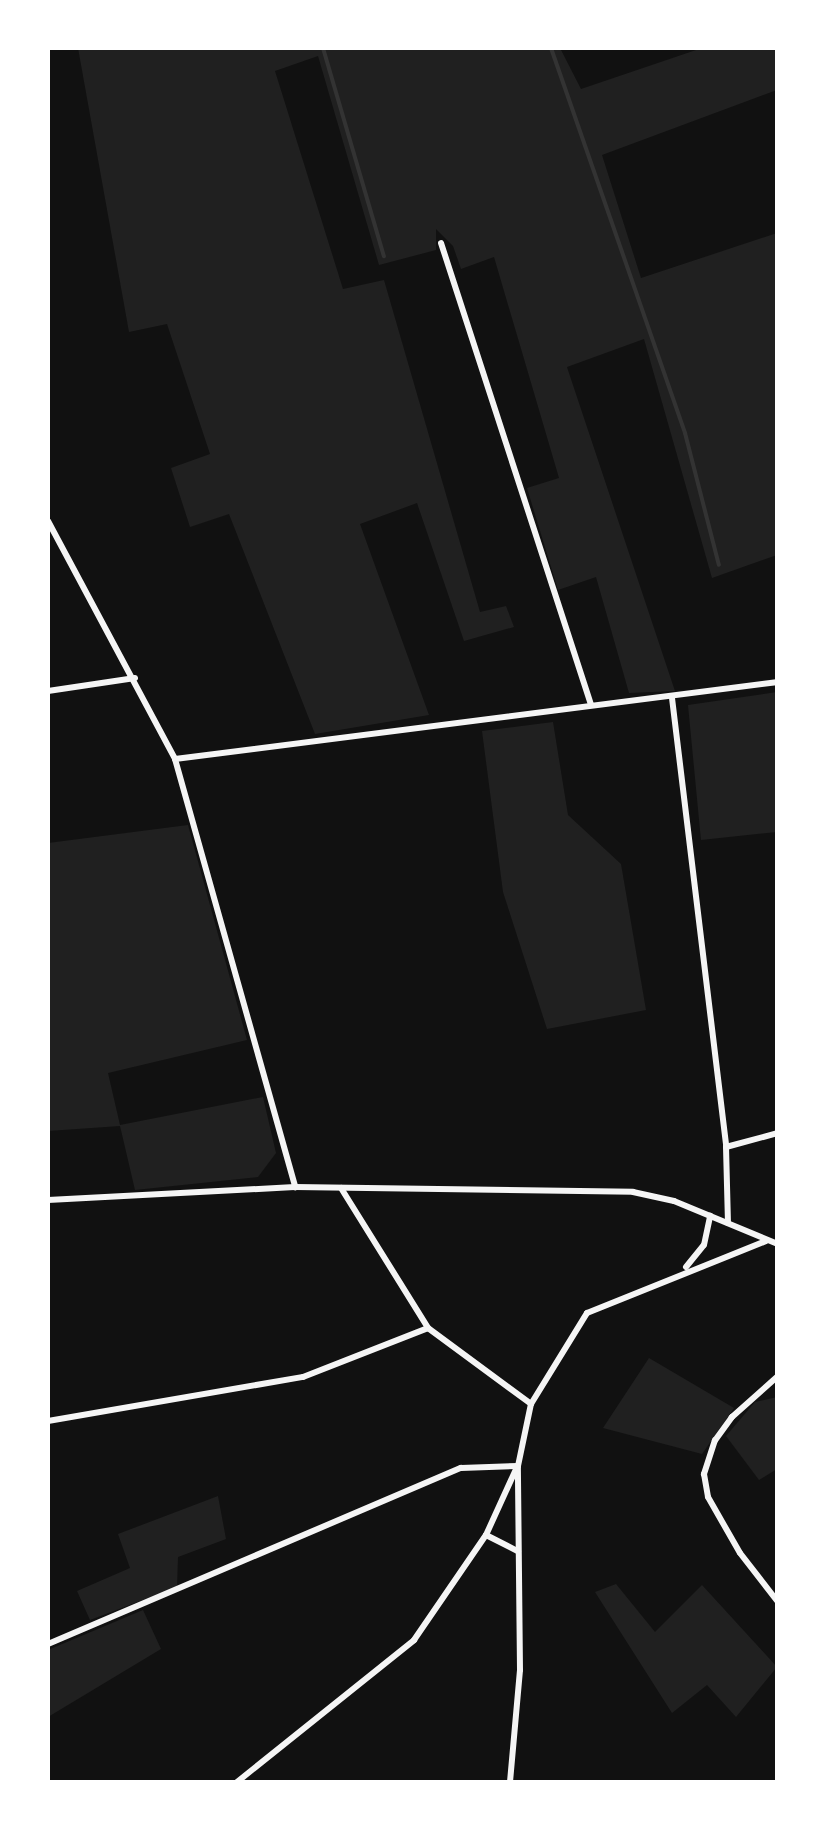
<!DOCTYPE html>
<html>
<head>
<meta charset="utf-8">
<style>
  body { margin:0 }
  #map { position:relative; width:825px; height:1830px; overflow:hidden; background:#111; font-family:"IBM Plex Serif",serif }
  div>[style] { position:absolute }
  .green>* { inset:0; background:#202020 }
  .stream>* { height:4px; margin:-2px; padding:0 2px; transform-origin:2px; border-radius:2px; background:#333 }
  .minor>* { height:6px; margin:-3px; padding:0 3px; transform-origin:3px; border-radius:3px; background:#f5f5f5 }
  span { translate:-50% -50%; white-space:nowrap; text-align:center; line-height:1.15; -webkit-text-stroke:10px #fff; paint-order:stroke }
  .frame { position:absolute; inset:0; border:50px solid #fff; pointer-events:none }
</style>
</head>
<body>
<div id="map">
  <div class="green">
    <div style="clip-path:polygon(78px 48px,560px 48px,581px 89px,702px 48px,777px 48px,777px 90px,602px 155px,641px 278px,777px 233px,777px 555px,712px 578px,644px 339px,567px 367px,675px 691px,629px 693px,596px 577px,558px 590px,527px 488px,559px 478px,494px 257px,461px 269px,453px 246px,436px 229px,436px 250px,379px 265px,318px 56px,275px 71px,343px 289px,384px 280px,480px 612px,506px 606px,514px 627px,464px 641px,417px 503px,360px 524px,429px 715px,315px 734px,229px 514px,190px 527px,171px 468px,210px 454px,167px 324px,129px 332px)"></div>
    <div style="clip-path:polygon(777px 692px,777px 832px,701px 840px,688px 705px)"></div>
    <div style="clip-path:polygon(553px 722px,568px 815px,621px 864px,646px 1010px,547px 1029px,503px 892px,482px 731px)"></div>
    <div style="clip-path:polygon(188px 825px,247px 1040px,108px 1073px,120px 1125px,263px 1097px,276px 1153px,258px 1177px,135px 1190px,120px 1126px,48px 1131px,48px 843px)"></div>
    <div style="clip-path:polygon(649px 1358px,734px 1408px,702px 1454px,603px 1428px)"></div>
    <div style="clip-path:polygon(777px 1397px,777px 1469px,759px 1480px,726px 1436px,755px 1402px)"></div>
    <div style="clip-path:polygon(218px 1496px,226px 1539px,178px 1557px,177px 1587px,90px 1620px,77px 1591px,130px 1568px,118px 1534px)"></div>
    <div style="clip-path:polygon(616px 1584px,655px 1632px,702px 1585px,777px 1667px,736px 1717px,707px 1685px,672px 1713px,595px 1592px)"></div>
    <div style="clip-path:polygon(143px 1610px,161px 1649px,48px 1717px,48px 1650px)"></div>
  </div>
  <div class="stream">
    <div style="left:323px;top:48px;width:217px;rotate:73.7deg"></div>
    <div style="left:551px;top:48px;width:408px;rotate:70.8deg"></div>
    <div style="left:685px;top:433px;width:136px;rotate:75.6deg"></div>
  </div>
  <div class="minor">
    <div style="left:441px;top:243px;width:485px;rotate:72deg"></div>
    <div style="left:48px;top:521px;width:270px;rotate:61.9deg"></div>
    <div style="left:175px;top:759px;width:445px;rotate:74.3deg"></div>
    <div style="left:48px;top:691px;width:88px;rotate:-8.5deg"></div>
    <div style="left:672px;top:698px;width:452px;rotate:83.1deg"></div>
    <div style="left:726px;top:1147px;width:76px;rotate:88.5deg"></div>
    <div style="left:175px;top:759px;width:608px;rotate:-7.28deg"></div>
    <div style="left:726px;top:1147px;width:54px;rotate:-15.1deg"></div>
    <div style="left:341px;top:1188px;width:165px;rotate:58.1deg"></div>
    <div style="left:428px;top:1328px;width:128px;rotate:36.4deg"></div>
    <div style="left:48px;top:1200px;width:247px;rotate:-3deg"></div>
    <div style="left:295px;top:1187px;width:338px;rotate:0.8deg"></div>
    <div style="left:633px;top:1192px;width:42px;rotate:12.4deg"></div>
    <div style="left:674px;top:1201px;width:113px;rotate:22.5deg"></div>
    <div style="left:686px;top:1267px;width:28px;rotate:-51deg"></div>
    <div style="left:704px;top:1245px;width:30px;rotate:-78deg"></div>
    <div style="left:778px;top:1376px;width:62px;rotate:138.3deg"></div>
    <div style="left:732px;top:1417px;width:29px;rotate:126deg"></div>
    <div style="left:715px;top:1440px;width:36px;rotate:108deg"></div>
    <div style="left:704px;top:1474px;width:23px;rotate:80deg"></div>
    <div style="left:708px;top:1497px;width:64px;rotate:60.3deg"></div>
    <div style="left:740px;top:1553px;width:62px;rotate:52.2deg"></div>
    <div style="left:48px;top:1421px;width:259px;rotate:-9.8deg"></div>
    <div style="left:303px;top:1377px;width:134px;rotate:-21.4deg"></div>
    <div style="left:486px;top:1535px;width:75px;rotate:-65.5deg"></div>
    <div style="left:48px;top:1644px;width:449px;rotate:-23.1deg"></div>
    <div style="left:461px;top:1468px;width:57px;rotate:-2deg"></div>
    <div style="left:237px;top:1782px;width:227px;rotate:-38.7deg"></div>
    <div style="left:414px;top:1640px;width:127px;rotate:-55.6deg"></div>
    <div style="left:486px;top:1535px;width:36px;rotate:27deg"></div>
    <div style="left:510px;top:1782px;width:112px;rotate:-84.9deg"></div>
    <div style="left:520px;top:1670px;width:204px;rotate:-90.6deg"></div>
    <div style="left:518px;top:1466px;width:63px;rotate:-78.2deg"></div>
    <div style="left:531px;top:1404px;width:107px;rotate:-58.4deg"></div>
    <div style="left:587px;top:1313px;width:193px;rotate:-21.9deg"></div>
  </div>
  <div class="frame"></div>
</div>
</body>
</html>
